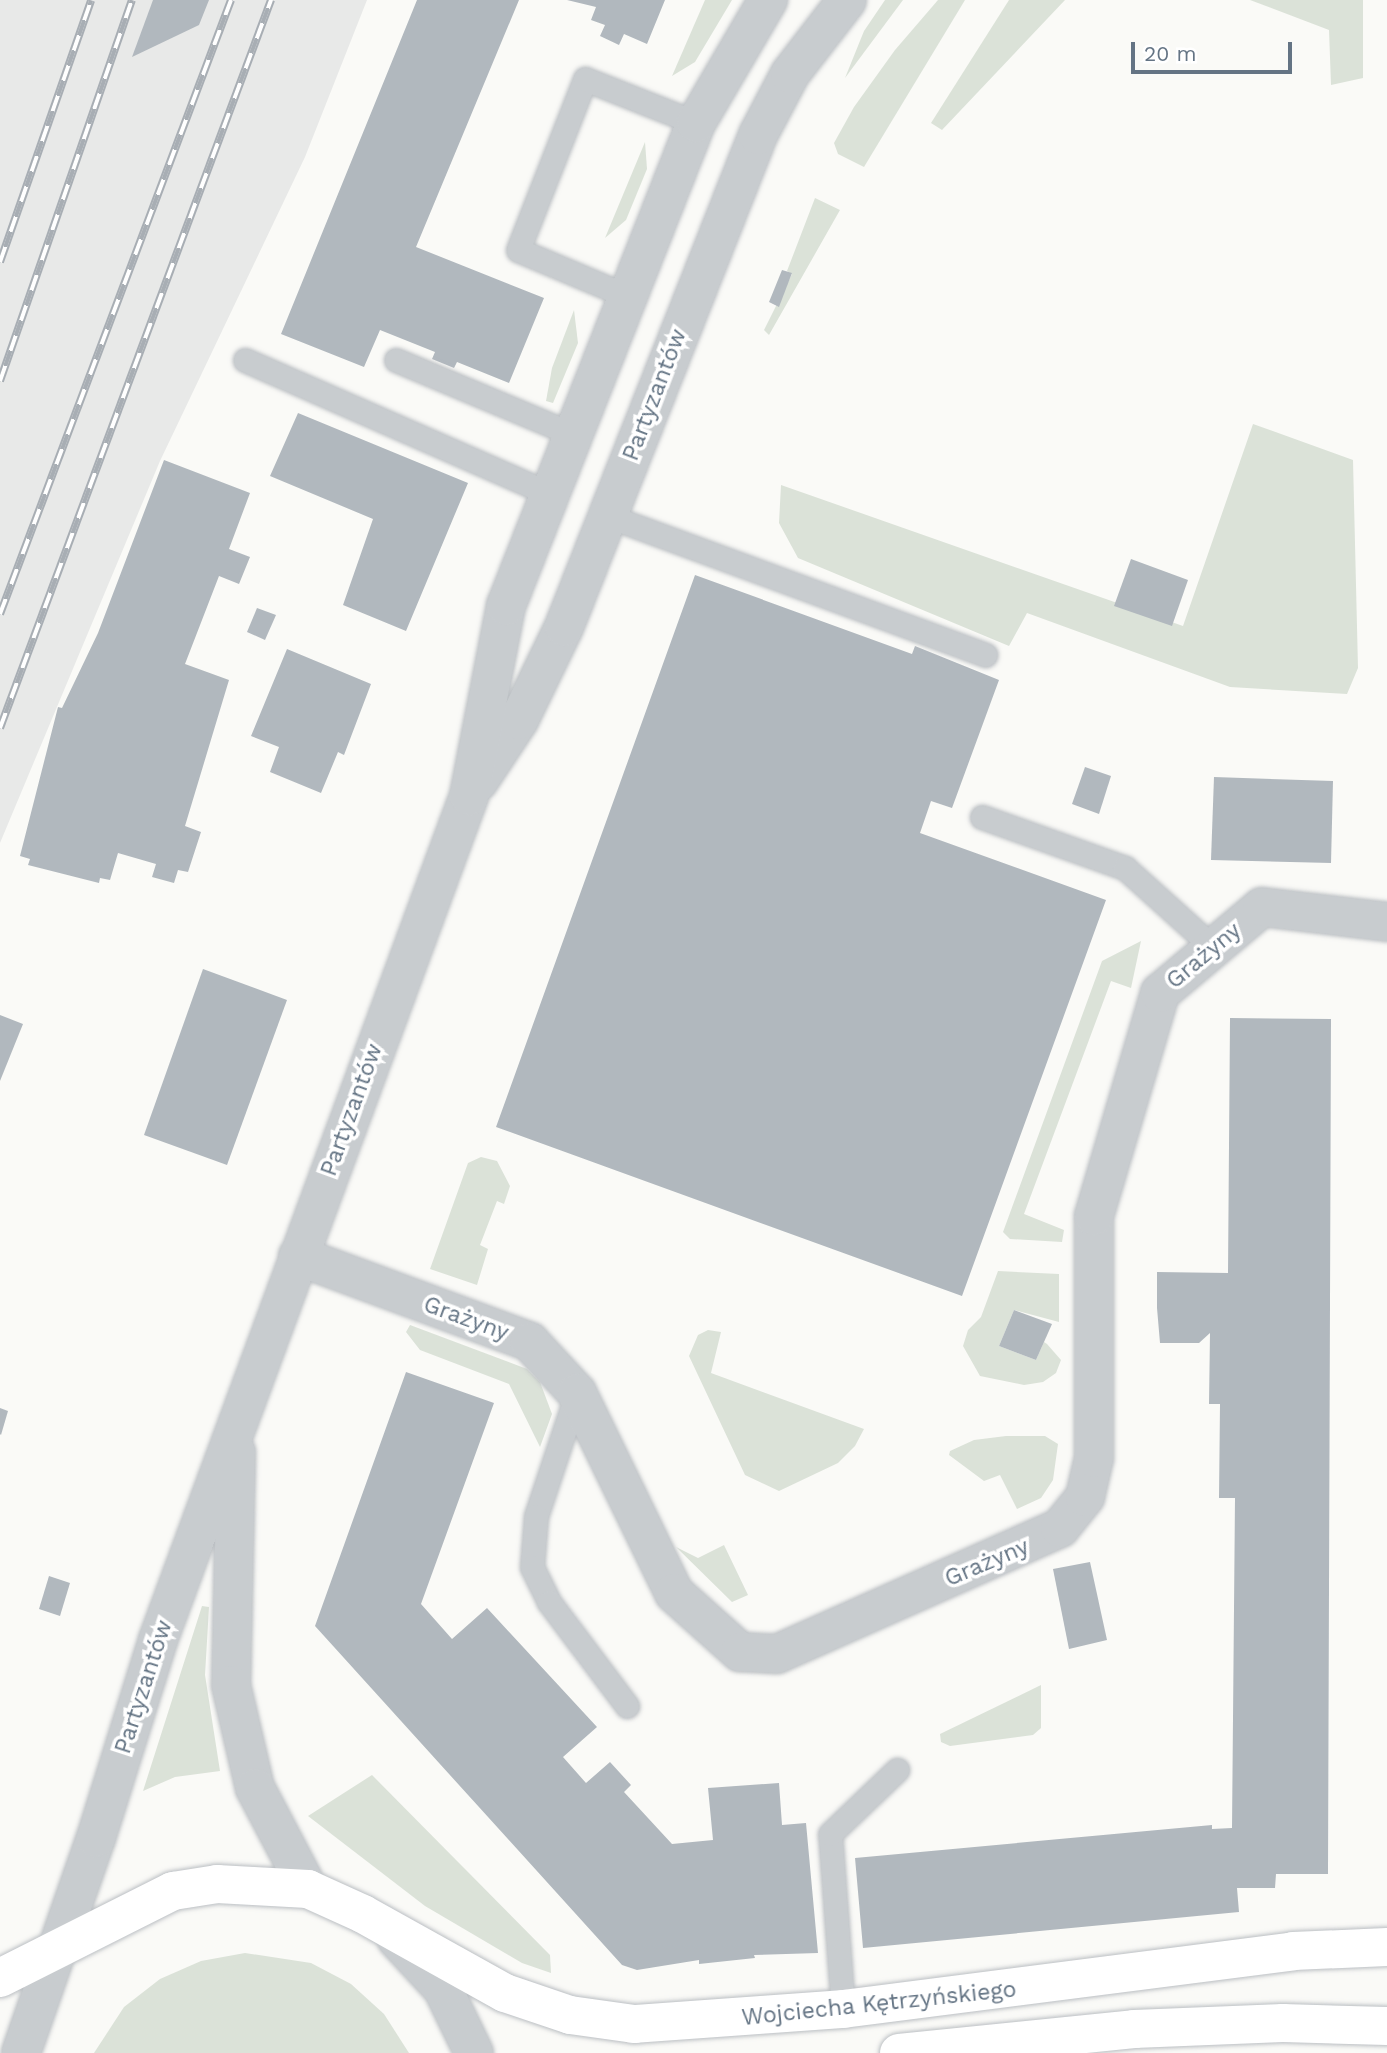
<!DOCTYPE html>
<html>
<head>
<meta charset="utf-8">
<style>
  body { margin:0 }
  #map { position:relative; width:1387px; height:2053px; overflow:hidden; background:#fafaf7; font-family:"Work Sans",sans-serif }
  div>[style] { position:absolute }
  .built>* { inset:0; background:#e8e9e8 }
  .green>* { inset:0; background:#dbe2d8 }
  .building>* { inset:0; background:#b1b8be }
  .roads { filter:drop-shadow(0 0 2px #bbbfc3) drop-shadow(0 0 2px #bbbfc3) }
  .service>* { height:23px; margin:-11.5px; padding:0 11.5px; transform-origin:11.5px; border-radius:11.5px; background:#c8cccf }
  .minor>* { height:38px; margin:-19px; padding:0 19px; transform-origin:19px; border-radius:19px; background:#c8cccf }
  .tertiary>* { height:38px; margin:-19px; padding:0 19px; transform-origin:19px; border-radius:19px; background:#c8cccf }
  .primary>* { height:38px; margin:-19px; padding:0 19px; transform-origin:19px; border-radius:19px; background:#fff }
  .rail>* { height:8px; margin-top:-4px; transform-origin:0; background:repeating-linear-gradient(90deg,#fff 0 16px,#a8aeb4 0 32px); box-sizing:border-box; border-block:2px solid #a8aeb4 }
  span { translate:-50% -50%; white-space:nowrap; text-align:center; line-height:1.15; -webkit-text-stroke:7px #fff; paint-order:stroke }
  .street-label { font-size:23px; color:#647484 }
  .scale { position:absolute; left:1131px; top:42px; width:161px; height:32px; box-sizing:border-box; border:4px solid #647484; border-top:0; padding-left:9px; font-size:21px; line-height:24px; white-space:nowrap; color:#647484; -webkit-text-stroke:5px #fff; paint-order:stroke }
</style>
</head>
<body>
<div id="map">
  <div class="built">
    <div style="clip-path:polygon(0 0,367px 0,305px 157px,160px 461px,0 843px)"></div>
  </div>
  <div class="green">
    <div style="clip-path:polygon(705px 0,732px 0,695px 62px,672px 76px)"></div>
    <div style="clip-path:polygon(885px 0,903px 0,845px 78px,864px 31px)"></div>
    <div style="clip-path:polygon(938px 0,965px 0,864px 167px,838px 154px,834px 143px,854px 107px,895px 50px)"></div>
    <div style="clip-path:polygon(1009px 0,1065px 0,942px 130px,931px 123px)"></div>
    <div style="clip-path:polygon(1250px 0,1363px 0,1363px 78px,1331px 85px,1329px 30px)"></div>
    <div style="clip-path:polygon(645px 142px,647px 169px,626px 220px,605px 238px)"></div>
    <div style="clip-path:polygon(815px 198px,840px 210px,769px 335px,764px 330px,792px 274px,787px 271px)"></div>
    <div style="clip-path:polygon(574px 310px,578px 343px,553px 403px,546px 401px,552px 368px)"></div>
    <div style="clip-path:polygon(1253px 424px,1353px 460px,1358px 668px,1347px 694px,1230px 687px,1027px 613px,1009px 646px,798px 558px,779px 523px,781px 485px,1183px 626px)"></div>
    <div style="clip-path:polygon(1141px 941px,1131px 988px,1111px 981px,1024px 1214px,1064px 1230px,1062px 1242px,1010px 1239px,1003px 1232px,1102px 961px)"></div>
    <div style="clip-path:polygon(481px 1157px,497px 1161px,510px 1186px,504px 1204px,497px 1201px,480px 1245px,488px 1249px,477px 1285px,430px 1269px,468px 1163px)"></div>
    <div style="clip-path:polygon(998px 1271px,1059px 1274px,1059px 1322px,1014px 1310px,999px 1346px,1036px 1360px,1044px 1342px,1047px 1344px,1061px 1360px,1056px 1373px,1043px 1382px,1024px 1385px,980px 1376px,963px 1346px,968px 1330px,981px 1317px)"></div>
    <div style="clip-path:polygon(410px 1325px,527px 1369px,540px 1382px,552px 1414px,540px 1447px,509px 1384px,420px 1350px,406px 1332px)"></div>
    <div style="clip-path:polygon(708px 1330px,721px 1332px,711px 1373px,864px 1429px,855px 1446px,838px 1463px,779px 1491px,745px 1475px,689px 1356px,698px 1335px)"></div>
    <div style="clip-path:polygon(1006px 1436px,1045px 1436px,1058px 1444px,1053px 1480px,1041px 1498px,1017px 1509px,1000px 1475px,984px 1481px,949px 1455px,950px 1451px,974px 1440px)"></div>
    <div style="clip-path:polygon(724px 1545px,748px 1595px,732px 1602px,676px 1547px,698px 1558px)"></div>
    <div style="clip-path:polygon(202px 1606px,209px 1607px,205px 1675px,220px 1771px,175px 1777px,143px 1791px)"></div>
    <div style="clip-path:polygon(1041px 1685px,1041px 1728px,1033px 1735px,950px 1746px,941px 1742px,940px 1734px)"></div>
    <div style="clip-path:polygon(372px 1775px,550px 1955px,551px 1973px,522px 1963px,425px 1906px,308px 1816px)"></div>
    <div style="clip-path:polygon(245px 1953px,311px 1963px,351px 1984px,384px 2014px,409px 2053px,94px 2053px,124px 2007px,160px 1979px,201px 1961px)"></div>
  </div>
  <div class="building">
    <div style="clip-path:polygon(153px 0,209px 0,199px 25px,132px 57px)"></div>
    <div style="clip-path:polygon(417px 0,519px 0,416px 247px,544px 298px,509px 383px,457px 362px,454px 368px,432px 359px,435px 352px,380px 330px,364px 367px,281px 334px)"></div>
    <div style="clip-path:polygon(567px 0,665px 0,647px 44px,624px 34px,619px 45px,600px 36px,605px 25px,591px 20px,596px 7px)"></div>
    <div style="clip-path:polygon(782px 270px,792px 273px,779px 307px,769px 302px)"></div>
    <div style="clip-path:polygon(298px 413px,468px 483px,406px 631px,343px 605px,373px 519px,270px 476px)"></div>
    <div style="clip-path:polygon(164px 460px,250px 493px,229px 549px,250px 557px,239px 584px,219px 576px,185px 664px,229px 680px,185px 826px,201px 832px,188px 872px,178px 870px,174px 883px,152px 877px,156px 864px,118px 853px,110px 880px,100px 878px,99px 883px,28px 865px,30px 859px,20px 856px,58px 707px,62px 708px,98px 633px)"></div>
    <div style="clip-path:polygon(1131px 559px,1188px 580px,1172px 626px,1114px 606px)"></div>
    <div style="clip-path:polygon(695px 575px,912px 654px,915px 646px,999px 680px,952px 808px,931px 801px,920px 833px,1106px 900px,962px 1296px,496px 1127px)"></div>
    <div style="clip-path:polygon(257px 608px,276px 615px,265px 640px,247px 632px)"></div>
    <div style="clip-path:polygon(287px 649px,371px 684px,344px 755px,338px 752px,321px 793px,270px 772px,279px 747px,251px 736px)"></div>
    <div style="clip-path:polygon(1085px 767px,1111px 776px,1099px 814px,1072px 804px)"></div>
    <div style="clip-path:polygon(1214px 777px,1333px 781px,1331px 863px,1211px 860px)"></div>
    <div style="clip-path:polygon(203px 969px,287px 1000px,227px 1165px,144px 1135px)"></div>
    <div style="clip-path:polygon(0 1015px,23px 1024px,0 1081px)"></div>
    <div style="clip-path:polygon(1230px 1018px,1331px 1019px,1328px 1874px,1276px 1874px,1275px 1888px,1237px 1888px,1239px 1912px,863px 1948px,855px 1858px,1212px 1825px,1212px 1829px,1232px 1828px,1235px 1498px,1219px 1498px,1220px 1404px,1209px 1404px,1210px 1333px,1199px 1343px,1160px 1343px,1157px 1308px,1157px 1272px,1228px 1273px)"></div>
    <div style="clip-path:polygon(1014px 1310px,1052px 1324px,1036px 1360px,999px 1346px)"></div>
    <div style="clip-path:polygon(406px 1372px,494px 1403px,421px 1604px,452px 1639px,487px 1608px,597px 1727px,563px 1757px,586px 1783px,610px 1762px,631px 1785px,624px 1792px,672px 1844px,713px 1840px,708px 1788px,779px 1783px,782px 1825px,806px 1823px,818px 1953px,754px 1955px,755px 1958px,699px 1964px,699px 1960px,637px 1970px,622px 1965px,315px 1626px)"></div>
    <div style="clip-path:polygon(0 1408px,8px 1411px,1px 1435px,0 1434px)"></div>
    <div style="clip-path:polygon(1090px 1562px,1107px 1640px,1069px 1649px,1053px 1569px)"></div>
    <div style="clip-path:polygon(49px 1576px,70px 1583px,60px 1616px,39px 1609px)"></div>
  </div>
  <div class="roads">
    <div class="service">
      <div style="left:627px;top:296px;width:118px;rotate:-157.1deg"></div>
      <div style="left:518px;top:250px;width:184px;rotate:-68.6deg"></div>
      <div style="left:585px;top:79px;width:119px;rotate:21.6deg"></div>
      <div style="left:245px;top:360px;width:333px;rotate:23.7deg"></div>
      <div style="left:396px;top:360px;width:191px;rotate:22.8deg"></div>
      <div style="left:608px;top:516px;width:402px;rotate:20.2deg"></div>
      <div style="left:982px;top:817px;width:152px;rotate:19.6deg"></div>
      <div style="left:1125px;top:868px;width:120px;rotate:42deg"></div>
      <div style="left:577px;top:1393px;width:130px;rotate:108.4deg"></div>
      <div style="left:536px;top:1516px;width:51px;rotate:94.5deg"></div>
      <div style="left:532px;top:1567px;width:39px;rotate:64deg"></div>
      <div style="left:549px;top:1602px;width:130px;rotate:53.1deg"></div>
      <div style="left:843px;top:2009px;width:175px;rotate:-94.2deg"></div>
      <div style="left:830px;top:1834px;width:93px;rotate:-43.7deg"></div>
    </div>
    <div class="minor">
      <div style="left:298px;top:1256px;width:247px;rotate:20.3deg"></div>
      <div style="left:530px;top:1342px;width:69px;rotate:47.3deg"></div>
      <div style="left:577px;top:1393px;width:222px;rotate:64.1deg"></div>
      <div style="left:674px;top:1593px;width:89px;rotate:41.8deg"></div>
      <div style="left:740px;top:1652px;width:37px;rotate:3deg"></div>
      <div style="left:777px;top:1654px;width:310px;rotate:-24deg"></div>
      <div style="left:1060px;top:1528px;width:40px;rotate:-51deg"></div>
      <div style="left:1085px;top:1497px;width:40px;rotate:-77deg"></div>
      <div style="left:1094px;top:1458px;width:242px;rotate:-90deg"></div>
      <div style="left:1094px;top:1216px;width:233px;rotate:-73.5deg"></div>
      <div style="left:1160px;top:993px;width:133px;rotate:-40.1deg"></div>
      <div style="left:1262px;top:907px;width:126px;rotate:6.8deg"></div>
    </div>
    <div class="tertiary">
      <div style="left:478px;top:782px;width:74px;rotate:-56.5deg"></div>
      <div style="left:519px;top:720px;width:103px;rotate:-64.2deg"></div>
      <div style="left:564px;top:627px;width:529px;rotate:-68.48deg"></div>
      <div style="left:758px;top:135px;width:69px;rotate:-62.3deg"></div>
      <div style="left:790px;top:74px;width:93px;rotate:-52.4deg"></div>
      <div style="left:236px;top:1452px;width:233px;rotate:91.2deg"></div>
      <div style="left:231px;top:1685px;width:106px;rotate:76.9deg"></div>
      <div style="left:255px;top:1788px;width:114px;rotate:62.3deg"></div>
      <div style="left:396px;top:1938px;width:69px;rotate:47.3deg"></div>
      <div style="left:443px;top:1989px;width:71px;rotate:64.2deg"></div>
      <div style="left:21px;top:2053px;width:228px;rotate:-70.8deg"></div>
      <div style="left:96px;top:1838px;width:207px;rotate:-72.6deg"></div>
      <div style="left:158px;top:1640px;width:899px;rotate:-69.77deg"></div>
      <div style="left:469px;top:796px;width:194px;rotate:-79deg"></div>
      <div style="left:506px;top:606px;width:519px;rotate:-68.53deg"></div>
      <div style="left:696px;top:123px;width:143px;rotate:-59.7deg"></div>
    </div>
    <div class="primary">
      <div style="left:0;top:1978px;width:194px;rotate:-26.7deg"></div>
      <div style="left:173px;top:1891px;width:45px;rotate:-9deg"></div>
      <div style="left:217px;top:1884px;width:91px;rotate:3.1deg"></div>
      <div style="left:308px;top:1889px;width:60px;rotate:24.4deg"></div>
      <div style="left:363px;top:1914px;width:162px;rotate:29.1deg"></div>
      <div style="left:505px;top:1993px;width:69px;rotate:18.7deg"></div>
      <div style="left:570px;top:2015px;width:65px;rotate:8deg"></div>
      <div style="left:634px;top:2024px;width:210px;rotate:-4.1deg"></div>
      <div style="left:843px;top:2009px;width:454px;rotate:-7.3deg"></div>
      <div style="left:1293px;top:1951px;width:94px;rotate:-2.4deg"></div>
      <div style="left:899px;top:2053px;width:236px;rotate:-5.8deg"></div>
      <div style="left:1134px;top:2029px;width:149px;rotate:-2.3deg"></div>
      <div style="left:1283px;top:2023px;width:104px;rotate:1.7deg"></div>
    </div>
  </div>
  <div class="rail">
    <div style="left:0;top:262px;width:277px;rotate:-70.8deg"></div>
    <div style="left:0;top:381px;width:403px;rotate:-70.9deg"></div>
    <div style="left:0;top:614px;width:656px;rotate:-69.38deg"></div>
    <div style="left:0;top:728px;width:777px;rotate:-69.58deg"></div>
  </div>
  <div class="street-label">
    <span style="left:655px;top:395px;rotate:-69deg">Partyzantów</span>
    <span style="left:1204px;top:956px;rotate:-40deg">Grażyny</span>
    <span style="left:352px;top:1110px;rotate:-70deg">Partyzantów</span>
    <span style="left:466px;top:1319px;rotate:20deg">Grażyny</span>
    <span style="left:987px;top:1563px;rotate:-23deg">Grażyny</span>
    <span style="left:144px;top:1687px;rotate:-72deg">Partyzantów</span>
    <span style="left:879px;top:2004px;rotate:-6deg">Wojciecha Kętrzyńskiego</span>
  </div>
  <div class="scale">20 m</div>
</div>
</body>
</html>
